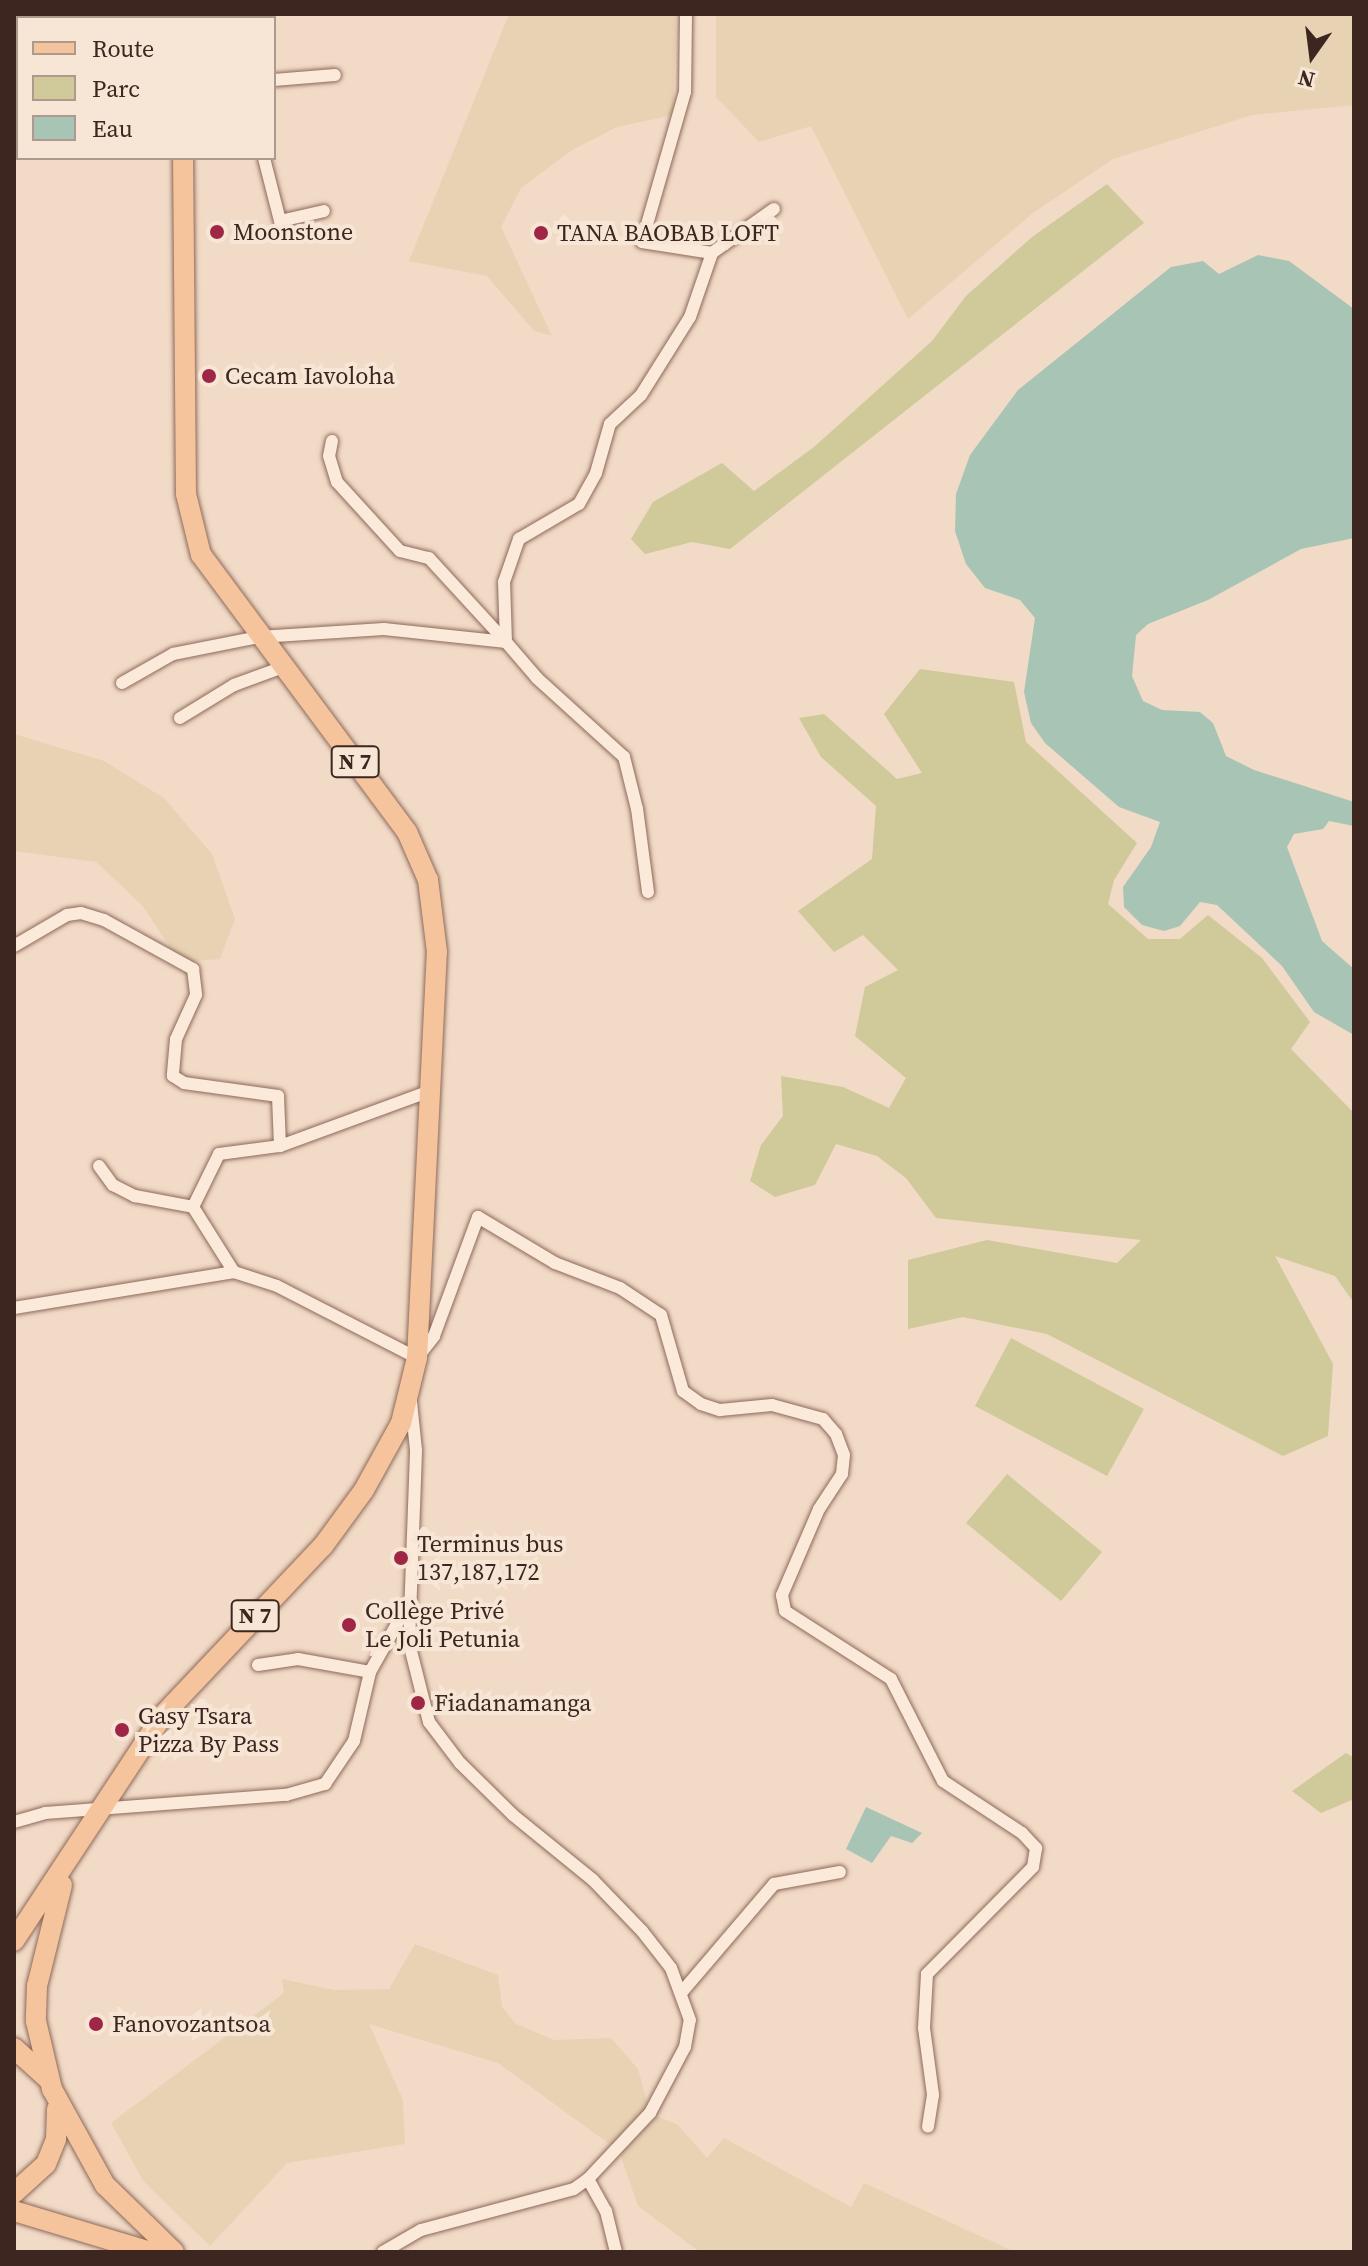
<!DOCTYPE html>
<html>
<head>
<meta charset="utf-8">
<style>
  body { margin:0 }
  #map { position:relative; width:1368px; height:2266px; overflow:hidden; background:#f1dac6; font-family:"Source Serif 4",serif }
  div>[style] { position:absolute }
  .farmland>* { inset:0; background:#e7d2b3 }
  .green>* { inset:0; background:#d0c999 }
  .water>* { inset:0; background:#a8c4b5 }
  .roads { filter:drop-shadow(0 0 2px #8d695a) drop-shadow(0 0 2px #8d695a) }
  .street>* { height:12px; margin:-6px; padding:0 6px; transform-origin:6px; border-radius:6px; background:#fbe9da }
  .primary>* { height:20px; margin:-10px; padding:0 10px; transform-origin:10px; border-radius:10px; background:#f5c49d }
  .dots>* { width:22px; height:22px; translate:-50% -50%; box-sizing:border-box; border:4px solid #f7e6d6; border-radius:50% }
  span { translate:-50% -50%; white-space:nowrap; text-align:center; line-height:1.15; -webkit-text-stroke:8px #f7e6d6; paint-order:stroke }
  .shield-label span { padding:2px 6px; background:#f7e6d6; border:2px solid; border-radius:6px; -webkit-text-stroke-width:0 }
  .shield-label { font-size:22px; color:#3d261f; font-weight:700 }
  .poi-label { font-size:24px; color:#3d261f }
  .left { translate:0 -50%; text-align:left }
  .frame { position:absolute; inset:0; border:16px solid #3d261f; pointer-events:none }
  .legend { position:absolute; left:16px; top:16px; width:260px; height:144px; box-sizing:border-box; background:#f7e6d6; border:2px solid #ad998d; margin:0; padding:10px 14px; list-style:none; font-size:24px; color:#3d261f }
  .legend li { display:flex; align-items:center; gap:16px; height:40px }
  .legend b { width:40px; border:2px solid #ad998d }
  .north { position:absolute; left:1272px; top:16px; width:80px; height:80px; -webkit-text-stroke:6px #f7e6d6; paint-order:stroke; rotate:194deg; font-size:22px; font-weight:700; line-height:32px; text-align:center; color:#3d261f }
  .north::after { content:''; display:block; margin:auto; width:28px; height:36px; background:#3d261f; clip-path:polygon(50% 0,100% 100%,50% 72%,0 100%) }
</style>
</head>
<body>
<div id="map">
  <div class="farmland">
    <div style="clip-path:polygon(509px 14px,676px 14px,673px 115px,617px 127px,572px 150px,521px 188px,501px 227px,552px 336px,534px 331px,487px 276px,409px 261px)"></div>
    <div style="clip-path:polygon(716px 14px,1354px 14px,1354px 105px,1252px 115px,1113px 159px,1033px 213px,908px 319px,811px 126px,759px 142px,716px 97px)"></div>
    <div style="clip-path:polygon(14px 734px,104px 761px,164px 798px,212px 854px,235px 919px,220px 959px,180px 962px,142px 905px,96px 862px,14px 851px)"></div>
    <div style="clip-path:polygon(415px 1944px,498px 1975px,502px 2007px,516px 2024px,554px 2040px,611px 2038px,638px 2069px,650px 2113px,678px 2125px,707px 2158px,724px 2138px,851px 2207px,864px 2183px,1015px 2252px,700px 2252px,638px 2206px,619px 2151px,498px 2063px,369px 2024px,403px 2100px,405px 2144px,287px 2163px,210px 2246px,144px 2182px,111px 2123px,284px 1993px,282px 1979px,334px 1990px,389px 1989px)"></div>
  </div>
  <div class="green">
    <div style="clip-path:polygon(1107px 184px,1144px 223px,730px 549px,692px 542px,645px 554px,631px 539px,653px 502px,722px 463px,754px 491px,814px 447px,932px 341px,966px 296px,1032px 237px)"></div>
    <div style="clip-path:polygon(920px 669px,1014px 682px,1026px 742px,1137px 843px,1114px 880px,1108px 904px,1148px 939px,1180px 939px,1208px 915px,1262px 958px,1310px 1022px,1291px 1049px,1354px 1113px,1354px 1303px,1335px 1276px,1275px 1256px,1333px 1364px,1328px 1436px,1283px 1456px,1047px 1334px,963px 1317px,908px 1329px,908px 1260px,987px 1240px,1117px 1263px,1141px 1240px,936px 1218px,906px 1178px,877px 1156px,836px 1144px,815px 1185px,775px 1197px,750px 1181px,761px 1145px,783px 1116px,781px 1076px,843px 1087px,889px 1108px,906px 1078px,855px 1036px,865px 987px,898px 970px,863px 935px,834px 952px,798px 911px,872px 859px,876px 806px,821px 757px,799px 718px,824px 714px,897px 779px,922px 773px,884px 714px)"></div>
    <div style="clip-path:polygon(1011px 1338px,1144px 1409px,1107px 1476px,975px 1406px)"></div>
    <div style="clip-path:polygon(1007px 1474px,1102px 1552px,1061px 1601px,966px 1523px)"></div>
    <div style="clip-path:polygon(1346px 1753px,1354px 1758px,1354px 1799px,1321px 1813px,1292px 1791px)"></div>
  </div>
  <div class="water">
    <div style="clip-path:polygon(1258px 255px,1289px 261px,1354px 309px,1354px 538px,1301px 549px,1208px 600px,1148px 624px,1136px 635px,1132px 676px,1143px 701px,1162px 710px,1200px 712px,1213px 723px,1226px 756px,1254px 770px,1354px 802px,1354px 826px,1329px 821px,1323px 829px,1294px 834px,1287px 847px,1322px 941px,1354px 969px,1354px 1035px,1314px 1012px,1282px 966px,1217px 905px,1200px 902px,1180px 926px,1164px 931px,1142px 925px,1124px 907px,1123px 887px,1151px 847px,1160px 822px,1119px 807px,1045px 743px,1031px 723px,1024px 692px,1035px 618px,1020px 600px,985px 588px,966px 564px,955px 531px,956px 494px,970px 455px,1018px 390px,1171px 267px,1203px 261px,1219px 274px)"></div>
    <div style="clip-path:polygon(866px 1807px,922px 1833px,912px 1843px,891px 1836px,872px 1863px,846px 1849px)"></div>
  </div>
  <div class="roads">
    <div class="street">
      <div style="left:686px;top:14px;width:78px;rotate:90.7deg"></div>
      <div style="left:685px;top:92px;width:156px;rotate:106deg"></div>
      <div style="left:642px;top:242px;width:71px;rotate:8.9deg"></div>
      <div style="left:274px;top:80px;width:61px;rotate:-4.7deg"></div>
      <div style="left:264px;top:158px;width:65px;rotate:75.7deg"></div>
      <div style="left:280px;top:221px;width:45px;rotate:-12.8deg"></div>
      <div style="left:332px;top:441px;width:15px;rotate:101deg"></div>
      <div style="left:329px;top:456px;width:27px;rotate:73deg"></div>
      <div style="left:337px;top:482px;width:93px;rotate:47.6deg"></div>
      <div style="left:400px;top:551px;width:30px;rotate:14deg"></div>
      <div style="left:429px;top:558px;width:114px;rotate:47.5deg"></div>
      <div style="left:122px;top:683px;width:59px;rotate:-29.6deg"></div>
      <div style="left:173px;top:654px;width:88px;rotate:-11.2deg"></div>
      <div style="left:259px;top:637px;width:125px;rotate:-3.7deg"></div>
      <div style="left:384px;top:629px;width:123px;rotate:6.1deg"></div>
      <div style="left:180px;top:718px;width:63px;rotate:-31.4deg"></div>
      <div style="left:234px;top:685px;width:52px;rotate:-20.2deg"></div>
      <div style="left:648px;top:892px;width:84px;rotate:-97.5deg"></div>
      <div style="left:637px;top:809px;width:54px;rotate:-104deg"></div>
      <div style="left:624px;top:757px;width:118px;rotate:-137.8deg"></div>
      <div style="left:537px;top:678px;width:48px;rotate:-130.7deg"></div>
      <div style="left:506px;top:642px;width:60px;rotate:-91.9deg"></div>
      <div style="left:504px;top:582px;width:46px;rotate:-70.8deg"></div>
      <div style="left:519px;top:539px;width:69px;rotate:-30.3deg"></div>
      <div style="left:579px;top:504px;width:35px;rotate:-61deg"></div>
      <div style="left:596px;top:473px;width:51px;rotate:-74.1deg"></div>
      <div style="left:610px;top:424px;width:42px;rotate:-43.1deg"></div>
      <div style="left:641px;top:395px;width:92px;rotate:-57.9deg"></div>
      <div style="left:690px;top:317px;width:68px;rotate:-71deg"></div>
      <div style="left:712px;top:253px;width:76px;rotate:-35.4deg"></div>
      <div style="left:14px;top:946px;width:61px;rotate:-30.3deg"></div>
      <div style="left:67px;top:915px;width:14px;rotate:-8deg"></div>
      <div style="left:81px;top:913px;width:24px;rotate:17deg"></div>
      <div style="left:104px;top:920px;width:102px;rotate:28.8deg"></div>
      <div style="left:193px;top:969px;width:26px;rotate:83deg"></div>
      <div style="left:196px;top:995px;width:48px;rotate:114.4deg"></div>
      <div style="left:176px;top:1039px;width:37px;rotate:95deg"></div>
      <div style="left:173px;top:1076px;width:13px;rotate:32deg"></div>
      <div style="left:184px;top:1083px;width:95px;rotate:7.9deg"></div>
      <div style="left:278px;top:1096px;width:50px;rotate:87.7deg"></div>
      <div style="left:99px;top:1166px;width:24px;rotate:54deg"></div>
      <div style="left:113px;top:1185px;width:25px;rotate:27deg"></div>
      <div style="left:135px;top:1196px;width:59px;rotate:10.7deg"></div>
      <div style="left:193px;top:1207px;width:77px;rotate:57.8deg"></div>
      <div style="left:193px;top:1207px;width:59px;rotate:-63.9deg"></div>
      <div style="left:219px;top:1154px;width:62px;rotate:-7.5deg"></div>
      <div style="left:280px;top:1146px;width:160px;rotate:-20.1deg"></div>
      <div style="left:14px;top:1308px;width:223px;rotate:-9.3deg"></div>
      <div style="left:234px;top:1272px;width:45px;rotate:18deg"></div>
      <div style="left:277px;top:1286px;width:157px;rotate:27.2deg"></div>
      <div style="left:417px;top:1358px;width:28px;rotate:-52deg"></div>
      <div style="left:434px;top:1336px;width:127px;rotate:-69.7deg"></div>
      <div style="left:478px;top:1217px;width:90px;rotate:30.9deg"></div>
      <div style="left:555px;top:1263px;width:70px;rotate:21deg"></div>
      <div style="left:620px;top:1288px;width:49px;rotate:33.4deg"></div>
      <div style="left:661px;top:1315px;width:79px;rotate:73.9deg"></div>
      <div style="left:683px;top:1391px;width:22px;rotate:36deg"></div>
      <div style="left:701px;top:1404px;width:20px;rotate:18deg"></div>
      <div style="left:720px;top:1410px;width:52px;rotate:-5.5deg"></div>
      <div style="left:772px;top:1405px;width:53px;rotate:15.4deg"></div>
      <div style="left:823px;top:1419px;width:20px;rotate:49deg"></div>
      <div style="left:836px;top:1434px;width:22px;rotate:69deg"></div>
      <div style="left:844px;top:1455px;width:19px;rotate:96deg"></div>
      <div style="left:842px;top:1474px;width:42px;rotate:123.3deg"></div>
      <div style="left:819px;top:1509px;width:94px;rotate:113.3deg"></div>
      <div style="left:782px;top:1595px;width:16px;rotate:79deg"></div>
      <div style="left:785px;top:1611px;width:126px;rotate:32.7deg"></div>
      <div style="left:891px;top:1679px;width:114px;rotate:63deg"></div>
      <div style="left:943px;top:1781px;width:95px;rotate:33.4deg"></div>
      <div style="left:1022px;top:1833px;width:21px;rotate:47deg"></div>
      <div style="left:1036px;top:1848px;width:19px;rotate:99deg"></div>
      <div style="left:1033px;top:1867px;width:151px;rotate:134.7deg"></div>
      <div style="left:927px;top:1974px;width:54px;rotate:93.2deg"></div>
      <div style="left:924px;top:2028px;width:68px;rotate:82.3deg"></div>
      <div style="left:933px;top:2095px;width:32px;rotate:99deg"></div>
      <div style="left:258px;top:1665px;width:40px;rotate:-8.5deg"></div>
      <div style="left:298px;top:1659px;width:73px;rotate:10.2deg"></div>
      <div style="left:14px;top:1822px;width:32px;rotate:-16deg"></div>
      <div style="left:45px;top:1813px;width:242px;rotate:-4.3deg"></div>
      <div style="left:286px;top:1795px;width:41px;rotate:-15.8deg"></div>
      <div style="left:325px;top:1784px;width:52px;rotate:-56deg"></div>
      <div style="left:354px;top:1741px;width:71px;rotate:-76.9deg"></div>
      <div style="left:370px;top:1672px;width:76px;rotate:-60.7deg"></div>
      <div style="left:681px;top:1993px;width:143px;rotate:-49.5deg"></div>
      <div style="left:774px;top:1884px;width:67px;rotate:-10.3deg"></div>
      <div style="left:588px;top:2179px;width:37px;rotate:61deg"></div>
      <div style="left:606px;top:2211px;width:42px;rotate:76.3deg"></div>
      <div style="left:383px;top:2252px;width:44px;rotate:-30.1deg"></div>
      <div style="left:421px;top:2230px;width:158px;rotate:-15deg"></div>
      <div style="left:574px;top:2189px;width:17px;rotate:-36deg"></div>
      <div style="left:588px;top:2179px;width:91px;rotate:-46.8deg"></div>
      <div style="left:650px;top:2113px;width:75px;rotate:-62.1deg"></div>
      <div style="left:685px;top:2047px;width:27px;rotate:-80deg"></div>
      <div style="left:690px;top:2020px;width:55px;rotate:-110.1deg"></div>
      <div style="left:671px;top:1968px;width:47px;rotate:-128.1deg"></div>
      <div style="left:642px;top:1931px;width:71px;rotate:-133.9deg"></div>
      <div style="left:593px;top:1880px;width:103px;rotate:-140.9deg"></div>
      <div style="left:513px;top:1815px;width:74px;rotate:-135.5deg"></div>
      <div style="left:460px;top:1763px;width:51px;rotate:-127.1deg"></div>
      <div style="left:429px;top:1722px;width:81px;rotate:-104.2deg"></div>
      <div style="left:409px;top:1643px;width:193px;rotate:-87.9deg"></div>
      <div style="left:416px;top:1450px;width:48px;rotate:-95.9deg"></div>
    </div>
    <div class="primary">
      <div style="left:181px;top:14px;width:4px;rotate:90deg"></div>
      <div style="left:62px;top:1885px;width:104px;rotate:103.9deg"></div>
      <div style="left:37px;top:1986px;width:35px;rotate:92deg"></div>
      <div style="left:36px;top:2021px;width:70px;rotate:76.8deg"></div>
      <div style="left:52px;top:2089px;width:110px;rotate:61.1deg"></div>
      <div style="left:105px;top:2185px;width:96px;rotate:44.2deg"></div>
      <div style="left:14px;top:1941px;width:271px;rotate:-56.6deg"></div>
      <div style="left:163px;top:1715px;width:233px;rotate:-46.6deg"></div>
      <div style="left:323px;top:1546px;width:69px;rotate:-53.8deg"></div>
      <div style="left:364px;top:1490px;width:77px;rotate:-61.1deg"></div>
      <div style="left:401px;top:1423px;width:67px;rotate:-76.2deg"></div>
      <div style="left:417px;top:1358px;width:406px;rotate:-87.2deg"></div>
      <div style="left:437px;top:952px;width:73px;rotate:-97.1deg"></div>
      <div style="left:428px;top:880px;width:52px;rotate:-113.6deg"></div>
      <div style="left:407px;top:832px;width:345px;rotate:-126.6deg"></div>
      <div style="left:201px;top:555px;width:63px;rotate:-103.8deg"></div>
      <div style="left:186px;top:494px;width:336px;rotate:-90.5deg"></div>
      <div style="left:14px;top:2048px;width:45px;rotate:42.3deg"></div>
      <div style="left:14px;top:2193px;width:43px;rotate:-42.2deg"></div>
      <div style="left:46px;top:2164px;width:27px;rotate:-68deg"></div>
      <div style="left:56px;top:2139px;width:30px;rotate:-88deg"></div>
      <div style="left:14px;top:2211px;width:143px;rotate:16.7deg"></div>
    </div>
  </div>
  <div class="dots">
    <div style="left:217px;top:232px;background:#9f2745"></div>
    <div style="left:541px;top:233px;background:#9f2745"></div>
    <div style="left:209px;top:376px;background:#9f2745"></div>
    <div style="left:401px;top:1558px;background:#9f2745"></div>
    <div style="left:349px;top:1625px;background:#9f2745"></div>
    <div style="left:418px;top:1703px;background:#9f2745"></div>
    <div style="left:122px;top:1730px;background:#9f2745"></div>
    <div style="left:96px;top:2024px;background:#9f2745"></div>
  </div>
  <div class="shield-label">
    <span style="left:355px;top:762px">N 7</span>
    <span style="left:255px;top:1616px">N 7</span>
  </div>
  <div class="poi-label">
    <span class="left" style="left:233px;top:232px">Moonstone</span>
    <span class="left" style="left:557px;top:233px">TANA BAOBAB LOFT</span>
    <span class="left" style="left:225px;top:376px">Cecam Iavoloha</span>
    <span class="left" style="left:417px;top:1558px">Terminus bus<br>137,187,172</span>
    <span class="left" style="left:365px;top:1625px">Collège Privé<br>Le Joli Petunia</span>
    <span class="left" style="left:434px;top:1703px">Fiadanamanga</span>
    <span class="left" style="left:138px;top:1730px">Gasy Tsara<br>Pizza By Pass</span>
    <span class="left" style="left:112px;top:2024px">Fanovozantsoa</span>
  </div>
  <div class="frame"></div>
  <ul class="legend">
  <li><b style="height:10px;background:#f5c49d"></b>Route</li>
  <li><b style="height:22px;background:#d0c999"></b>Parc</li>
  <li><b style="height:22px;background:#a8c4b5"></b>Eau</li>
  </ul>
  <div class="north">N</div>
</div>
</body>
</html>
